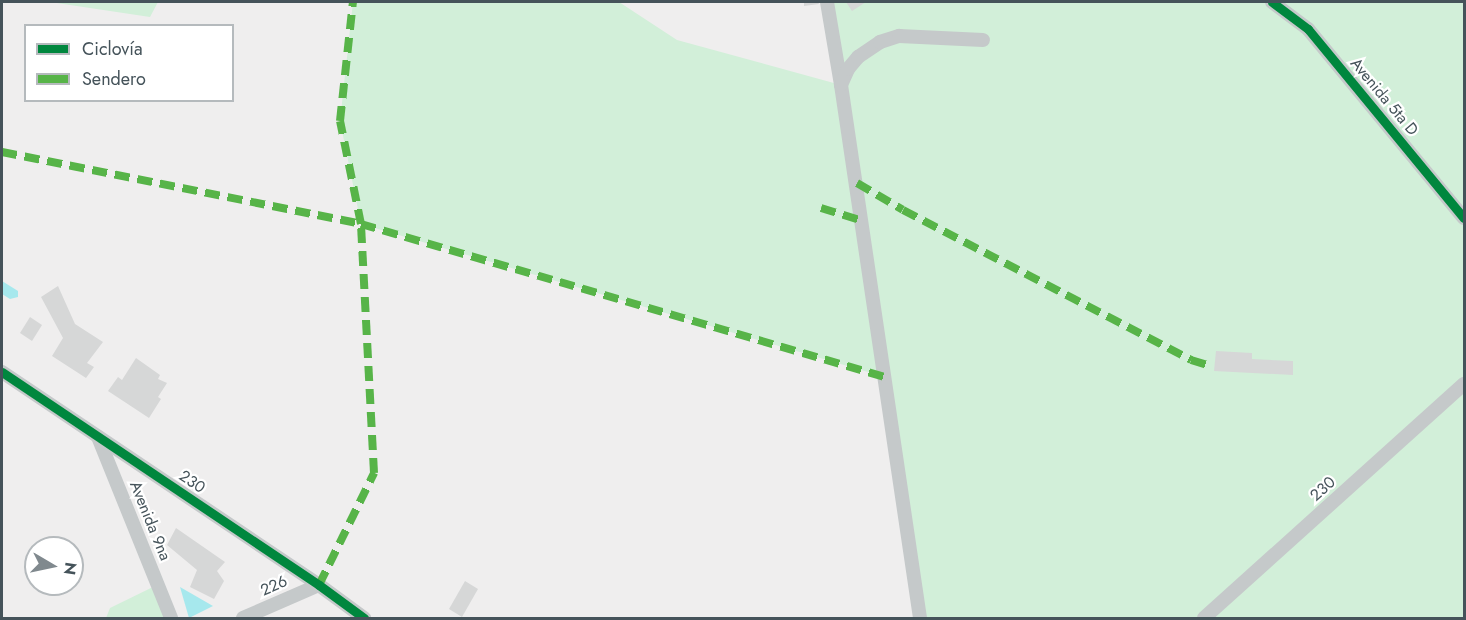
<!DOCTYPE html>
<html>
<head>
<meta charset="utf-8">
<style>
  body { margin:0 }
  #map { position:relative; width:1466px; height:620px; overflow:hidden; background:#efeeee; font-family:Jost,sans-serif }
  div>[style] { position:absolute }
  .green>* { inset:0; background:#d2efd9 }
  .water>* { inset:0; background:#a6e8ed }
  .building>* { inset:0; background:#d6d7d7 }
  .minor>* { height:14px; margin:-7px; padding:0 7px; transform-origin:7px; border-radius:7px; background:#c5c9ca }
  .quiet>* { height:8px; margin-top:-4px; transform-origin:0; background:repeating-linear-gradient(90deg,#57b448 0 15px,transparent 0 23px) }
  .cycleway>* { height:9px; margin:-4.5px; padding:0 4.5px; transform-origin:4.5px; border-radius:4.5px; background:#00873e }
  span { translate:-50% -50%; white-space:nowrap; text-align:center; line-height:1.15; -webkit-text-stroke:4.5px #fff; paint-order:stroke }
  .street-label { font-size:16px; color:#45535a }
  .frame { position:absolute; inset:0; border:3px solid #45535a; pointer-events:none }
  .legend { position:absolute; left:24px; top:24px; width:210px; height:78px; box-sizing:border-box; background:#fff; border:2px solid #b5babd; margin:0; padding:8px 10px; list-style:none; font-size:18px; color:#45535a }
  .legend li { display:flex; align-items:center; gap:12px; height:30px }
  .legend b { width:30px; border:2px solid #b5babd }
  .north { position:absolute; left:24px; top:536px; width:60px; height:60px; box-sizing:border-box; background:#fff; border:2px solid #b5babd; border-radius:50%; rotate:99deg; font-size:16px; font-weight:700; line-height:24px; text-align:center; color:#45535a }
  .north::after { content:''; display:block; margin:auto; width:21px; height:27px; background:#80898e; clip-path:polygon(50% 0,100% 100%,50% 72%,0 100%) }
</style>
</head>
<body>
<div id="map">
  <div class="green">
    <div style="clip-path:polygon(50px 2px,158px 2px,150px 17px)"></div>
    <div style="clip-path:polygon(353px 2px,619px 2px,677px 40px,841px 85px,827px 2px,1464px 2px,1464px 618px,920px 618px,885px 377px,361px 224px,340px 121px)"></div>
    <div style="clip-path:polygon(157px 585px,171px 618px,106px 618px,110px 608px)"></div>
  </div>
  <div class="water">
    <div style="clip-path:polygon(2px 281px,18px 291px,18px 297px,10px 299px,2px 294px)"></div>
    <div style="clip-path:polygon(180px 587px,213px 606px,189px 618px)"></div>
  </div>
  <div class="building">
    <div style="clip-path:polygon(804px 2px,818px 2px,819px 4px,804px 6px)"></div>
    <div style="clip-path:polygon(846px 2px,866px 2px,852px 11px)"></div>
    <div style="clip-path:polygon(58px 286px,75px 324px,103px 342px,87px 363px,94px 367px,86px 378px,52px 356px,63px 338px,41px 297px)"></div>
    <div style="clip-path:polygon(30px 317px,42px 325px,32px 341px,20px 333px)"></div>
    <div style="clip-path:polygon(1216px 351px,1252px 353px,1252px 359px,1293px 361px,1293px 375px,1214px 371px)"></div>
    <div style="clip-path:polygon(136px 358px,160px 375px,158px 379px,167px 383px,158px 397px,161px 399px,149px 418px,108px 391px,118px 377px,122px 380px)"></div>
    <div style="clip-path:polygon(176px 528px,225px 562px,217px 571px,224px 581px,214px 599px,190px 587px,197px 570px,167px 545px)"></div>
    <div style="clip-path:polygon(465px 581px,478px 589px,462px 617px,449px 609px)"></div>
  </div>
  <div class="minor">
    <div style="left:827px;top:2px;width:84px;rotate:80.4deg"></div>
    <div style="left:1272px;top:2px;width:45px;rotate:36.9deg"></div>
    <div style="left:1308px;top:29px;width:245px;rotate:50.5deg"></div>
    <div style="left:2px;top:372px;width:382px;rotate:33.9deg"></div>
    <div style="left:319px;top:585px;width:56px;rotate:36.3deg"></div>
    <div style="left:98px;top:437px;width:195px;rotate:68deg"></div>
    <div style="left:243px;top:618px;width:83px;rotate:-23.5deg"></div>
    <div style="left:920px;top:618px;width:539px;rotate:-98.43deg"></div>
    <div style="left:841px;top:85px;width:17px;rotate:-66deg"></div>
    <div style="left:848px;top:69px;width:16px;rotate:-50deg"></div>
    <div style="left:858px;top:57px;width:27px;rotate:-34deg"></div>
    <div style="left:880px;top:42px;width:20px;rotate:-18deg"></div>
    <div style="left:899px;top:36px;width:84px;rotate:2.7deg"></div>
    <div style="left:1204px;top:618px;width:350px;rotate:-42deg"></div>
  </div>
  <div class="quiet">
    <div style="left:2px;top:152px;width:366px;rotate:11.3deg"></div>
    <div style="left:361px;top:224px;width:546px;rotate:16.28deg"></div>
    <div style="left:857px;top:183px;width:53px;rotate:30.4deg"></div>
    <div style="left:903px;top:210px;width:325px;rotate:27.5deg"></div>
    <div style="left:1191px;top:360px;width:21px;rotate:17deg"></div>
    <div style="left:821px;top:208px;width:44px;rotate:17.2deg"></div>
    <div style="left:319px;top:585px;width:125px;rotate:-63.8deg"></div>
    <div style="left:374px;top:473px;width:249px;rotate:-93deg"></div>
    <div style="left:361px;top:224px;width:105px;rotate:-101.5deg"></div>
    <div style="left:340px;top:121px;width:120px;rotate:-83.8deg"></div>
  </div>
  <div class="cycleway">
    <div style="left:1272px;top:2px;width:45px;rotate:36.9deg"></div>
    <div style="left:1308px;top:29px;width:245px;rotate:50.5deg"></div>
    <div style="left:2px;top:372px;width:382px;rotate:33.9deg"></div>
    <div style="left:319px;top:585px;width:56px;rotate:36.3deg"></div>
  </div>
  <div class="street-label">
    <span style="left:1384px;top:97px;rotate:50deg">Avenida 5ta D</span>
    <span style="left:192px;top:482px;rotate:34deg">230</span>
    <span style="left:1323px;top:489px;rotate:-42deg">230</span>
    <span style="left:150px;top:521px;rotate:68deg">Avenida 9na</span>
    <span style="left:274px;top:586px;rotate:-24deg">226</span>
  </div>
  <div class="frame"></div>
  <ul class="legend">
  <li><b style="height:8px;background:#00873e"></b>Ciclovía</li>
  <li><b style="height:8px;background:#57b448"></b>Sendero</li>
  </ul>
  <div class="north">N</div>
</div>
</body>
</html>
